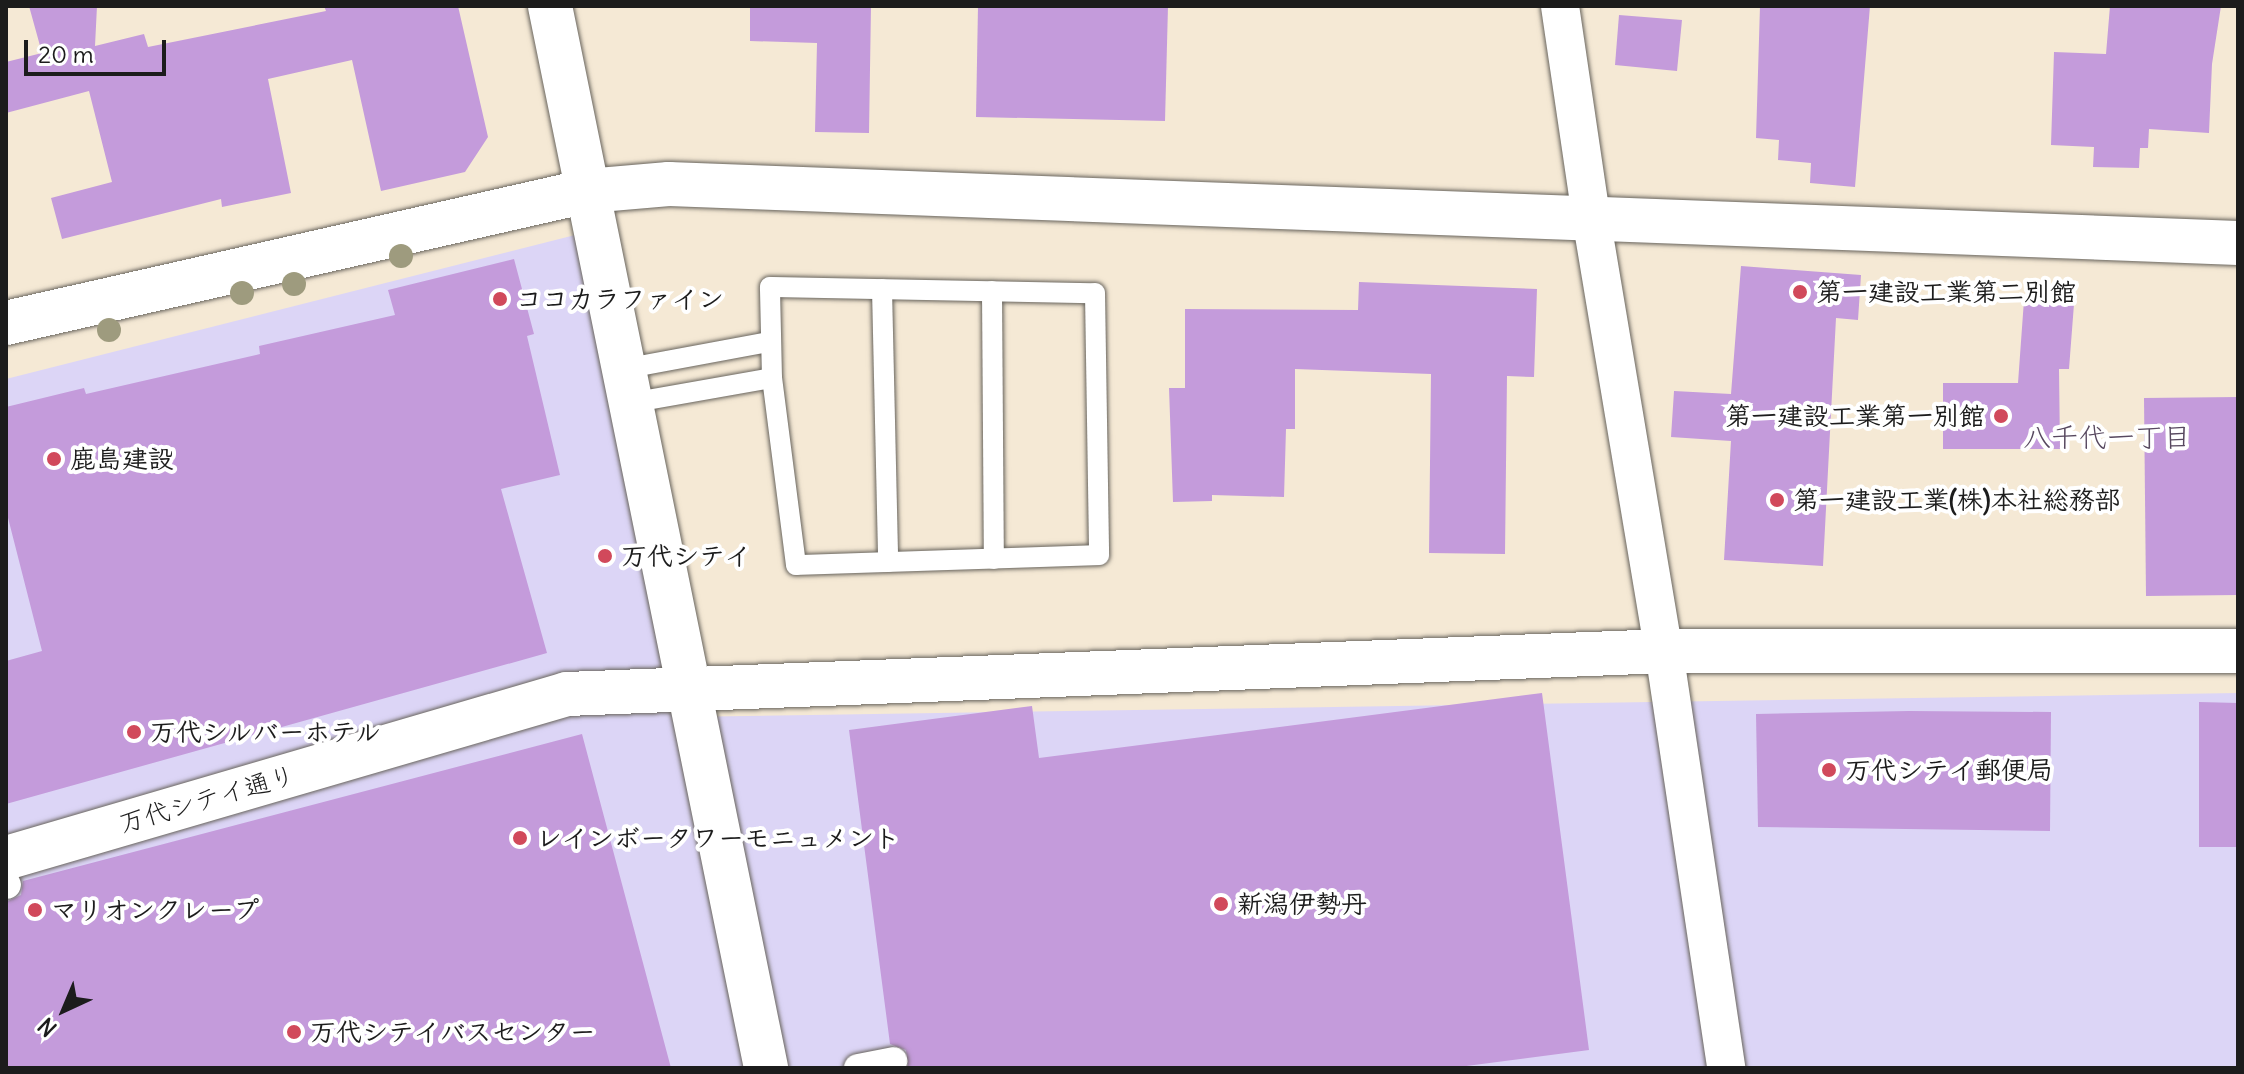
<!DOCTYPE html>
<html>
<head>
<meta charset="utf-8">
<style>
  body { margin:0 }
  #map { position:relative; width:2244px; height:1074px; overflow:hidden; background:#f5e9d5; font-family:Delius,"Klee One",sans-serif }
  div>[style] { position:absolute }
  .built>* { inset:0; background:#dcd5f6 }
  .building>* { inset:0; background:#c49bdb }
  .roads { filter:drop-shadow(0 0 2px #68645d) drop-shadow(0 0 2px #68645d) }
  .service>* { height:20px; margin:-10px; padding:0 10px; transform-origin:10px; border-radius:10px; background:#fff }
  .pedestrian>* { height:28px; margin:-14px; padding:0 14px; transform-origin:14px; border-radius:14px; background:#fff }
  .minor>* { height:38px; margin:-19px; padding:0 19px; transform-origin:19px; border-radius:19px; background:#fff }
  .tertiary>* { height:44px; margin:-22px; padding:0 22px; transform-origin:22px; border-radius:22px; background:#fff }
  .trees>* { width:24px; height:24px; margin:-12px; border-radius:50%; background:#9e9b7e }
  .dots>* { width:22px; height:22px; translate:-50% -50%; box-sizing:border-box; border:4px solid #fff; border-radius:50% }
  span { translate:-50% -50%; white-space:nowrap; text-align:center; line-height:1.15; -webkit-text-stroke:8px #fff; paint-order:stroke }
  .poi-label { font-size:26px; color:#1c1c1c; font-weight:700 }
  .left { translate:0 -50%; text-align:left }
  .right { translate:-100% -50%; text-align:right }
  .street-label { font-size:26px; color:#1c1c1c }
  .neighbourhood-label { font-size:28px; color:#57485f }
  .frame { position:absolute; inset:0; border:8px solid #1c1c1c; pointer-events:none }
  .north { position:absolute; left:24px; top:970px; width:80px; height:80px; -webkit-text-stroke:6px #fff; paint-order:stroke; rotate:224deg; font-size:22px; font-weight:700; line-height:32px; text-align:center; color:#1c1c1c }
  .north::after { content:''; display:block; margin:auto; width:28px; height:36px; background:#1c1c1c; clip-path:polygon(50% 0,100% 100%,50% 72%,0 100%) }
  .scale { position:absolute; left:24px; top:40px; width:142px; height:36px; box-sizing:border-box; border:4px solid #1c1c1c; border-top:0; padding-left:10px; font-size:24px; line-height:28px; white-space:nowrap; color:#1c1c1c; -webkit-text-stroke:6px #fff; paint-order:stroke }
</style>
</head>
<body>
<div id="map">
  <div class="built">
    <div style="clip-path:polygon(583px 233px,680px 717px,2238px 693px,2238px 1068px,6px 1068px,6px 379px)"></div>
  </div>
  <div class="building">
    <div style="clip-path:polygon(29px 6px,97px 6px,95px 46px,144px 34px,148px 47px,326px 11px,324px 6px,458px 6px,488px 137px,465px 172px,381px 191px,352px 60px,268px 79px,291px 193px,222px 207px,221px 199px,62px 239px,51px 198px,112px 182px,89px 91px,6px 113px,6px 62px,42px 53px)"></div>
    <div style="clip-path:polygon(750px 6px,871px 6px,869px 133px,815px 132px,817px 43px,750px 41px)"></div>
    <div style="clip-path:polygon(978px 6px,1168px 6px,1165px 121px,976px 117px)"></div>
    <div style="clip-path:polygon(1760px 6px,1870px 6px,1855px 187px,1810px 183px,1811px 163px,1778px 160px,1779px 140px,1756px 138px)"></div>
    <div style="clip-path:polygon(2110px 6px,2221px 6px,2212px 64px,2209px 133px,2149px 129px,2148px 148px,2140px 148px,2139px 168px,2093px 167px,2094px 147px,2051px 145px,2054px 52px,2106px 54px)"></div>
    <div style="clip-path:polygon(1619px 15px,1682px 20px,1677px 71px,1615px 65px)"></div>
    <div style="clip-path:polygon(514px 259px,534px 334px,527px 336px,560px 475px,501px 489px,547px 653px,6px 804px,6px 661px,42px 651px,6px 510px,6px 407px,84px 388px,86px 394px,260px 354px,259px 346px,395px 315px,388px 290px)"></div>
    <div style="clip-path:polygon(1741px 266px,1861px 275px,1858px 320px,1836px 318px,1823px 566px,1724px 560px,1731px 441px,1671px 437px,1674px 391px,1731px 394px)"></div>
    <div style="clip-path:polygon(1359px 282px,1537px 289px,1534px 377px,1507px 376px,1505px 554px,1429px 553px,1431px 374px,1295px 369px,1295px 429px,1286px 429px,1284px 497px,1212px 495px,1212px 501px,1173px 502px,1169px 388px,1185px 388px,1185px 309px,1358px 310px)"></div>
    <div style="clip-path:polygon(2037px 288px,2075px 291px,2069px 369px,2059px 369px,2060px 449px,1943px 449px,1943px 383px,2018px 383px,2024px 300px,2036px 301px)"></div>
    <div style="clip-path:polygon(2238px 397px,2238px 595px,2146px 596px,2144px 398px)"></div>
    <div style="clip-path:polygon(1542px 693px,1589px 1050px,1451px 1068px,908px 1068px,906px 1050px,890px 1044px,849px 730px,1032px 706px,1039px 758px)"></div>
    <div style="clip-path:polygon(2199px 702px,2238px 703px,2238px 847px,2199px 847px)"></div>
    <div style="clip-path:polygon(1909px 711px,2051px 712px,2050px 831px,1758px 827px,1756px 714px)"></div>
    <div style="clip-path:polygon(582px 734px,671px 1068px,6px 1068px,6px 902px,21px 895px,23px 881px)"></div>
  </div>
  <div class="roads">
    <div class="service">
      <div style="left:770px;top:287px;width:325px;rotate:1.1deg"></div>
      <div style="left:1095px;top:293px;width:262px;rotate:89.1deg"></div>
      <div style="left:1099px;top:555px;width:303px;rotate:178.1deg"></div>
      <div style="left:796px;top:565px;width:189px;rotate:-97.3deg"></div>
      <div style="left:772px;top:378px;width:91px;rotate:-91.3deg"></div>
      <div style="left:882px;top:289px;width:273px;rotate:88.7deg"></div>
      <div style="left:992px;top:291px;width:268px;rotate:89.6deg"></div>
      <div style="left:623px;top:369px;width:148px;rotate:-10.5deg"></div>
      <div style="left:630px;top:403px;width:144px;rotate:-10deg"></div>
    </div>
    <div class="pedestrian">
      <div style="left:6px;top:883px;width:2px;rotate:63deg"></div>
      <div style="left:858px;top:1068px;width:36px;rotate:-11deg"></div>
    </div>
    <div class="minor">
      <div style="left:1560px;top:6px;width:213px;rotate:81.6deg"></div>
      <div style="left:1591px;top:217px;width:440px;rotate:80.5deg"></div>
      <div style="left:1664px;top:651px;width:422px;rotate:81.5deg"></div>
    </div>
    <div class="tertiary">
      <div style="left:550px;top:6px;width:1084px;rotate:78.5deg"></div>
      <div style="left:6px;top:323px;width:596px;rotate:-12.8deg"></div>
      <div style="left:587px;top:191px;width:82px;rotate:-4.9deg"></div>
      <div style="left:669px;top:184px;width:1570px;rotate:2.15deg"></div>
      <div style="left:6px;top:858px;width:584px;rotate:-16.3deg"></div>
      <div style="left:567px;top:694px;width:1098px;rotate:-2.24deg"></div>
      <div style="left:1664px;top:651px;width:574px"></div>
    </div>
  </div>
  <div class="trees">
    <div style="left:401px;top:256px"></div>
    <div style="left:294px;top:284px"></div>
    <div style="left:242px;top:293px"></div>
    <div style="left:109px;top:330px"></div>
  </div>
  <div class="dots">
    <div style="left:1800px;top:292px;background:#d1495b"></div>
    <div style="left:500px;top:299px;background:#d1495b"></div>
    <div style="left:2001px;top:416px;background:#d1495b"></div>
    <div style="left:54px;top:459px;background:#d1495b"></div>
    <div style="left:1777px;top:500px;background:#d1495b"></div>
    <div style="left:605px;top:556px;background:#d1495b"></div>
    <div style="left:134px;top:732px;background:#d1495b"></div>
    <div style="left:1829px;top:770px;background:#d1495b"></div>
    <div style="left:520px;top:838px;background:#d1495b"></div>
    <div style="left:1221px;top:904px;background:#d1495b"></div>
    <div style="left:35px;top:910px;background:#d1495b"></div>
    <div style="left:294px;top:1032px;background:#d1495b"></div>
  </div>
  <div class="poi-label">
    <span class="left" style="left:1816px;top:292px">第一建設工業第二別館</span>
    <span class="left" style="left:516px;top:299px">ココカラファイン</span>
    <span class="right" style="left:1985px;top:416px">第一建設工業第一別館</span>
    <span class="left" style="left:70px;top:459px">鹿島建設</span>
    <span class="left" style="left:1793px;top:500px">第一建設工業(株)本社総務部</span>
    <span class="left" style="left:621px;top:556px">万代シテイ</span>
    <span class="left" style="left:150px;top:732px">万代シルバーホテル</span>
    <span class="left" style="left:1845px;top:770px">万代シテイ郵便局</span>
    <span class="left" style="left:536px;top:838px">レインボータワーモニュメント</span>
    <span class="left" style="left:1237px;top:904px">新潟伊勢丹</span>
    <span class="left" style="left:51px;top:910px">マリオンクレープ</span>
    <span class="left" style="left:310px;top:1032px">万代シテイバスセンター</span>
  </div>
  <div class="street-label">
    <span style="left:207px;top:799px;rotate:-16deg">万代シテイ通り</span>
  </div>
  <div class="neighbourhood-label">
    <span style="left:2107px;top:437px">八千代一丁目</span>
  </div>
  <div class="frame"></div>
  <div class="north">N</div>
  <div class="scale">20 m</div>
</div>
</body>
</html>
